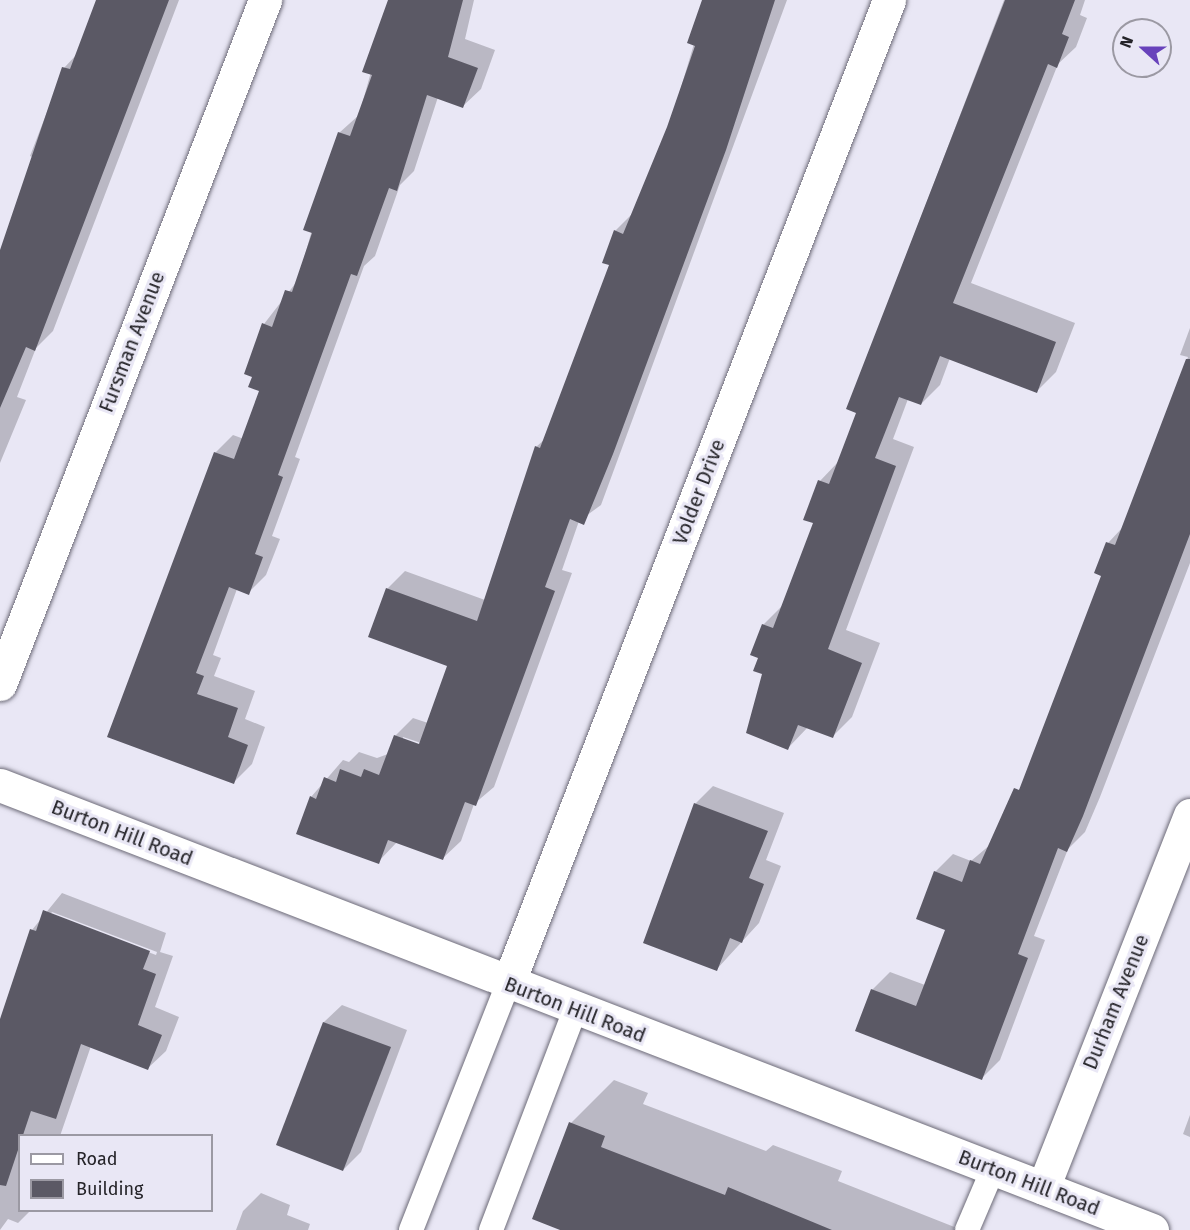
<!DOCTYPE html>
<html>
<head>
<meta charset="utf-8">
<style>
  body { margin:0 }
  #map { position:relative; width:1190px; height:1230px; overflow:hidden; background:#e9e7f5; font-family:"Fira Sans",sans-serif }
  div>[style] { position:absolute }
  .shadow>* { inset:0; background:#0003 }
  .building>* { inset:0; background:#5b5965 }
  .roads { filter:drop-shadow(0 0 2px #6d6b78) drop-shadow(0 0 2px #6d6b78) }
  .service>* { height:24px; margin:-12px; padding:0 12px; transform-origin:12px; border-radius:12px; background:#fff }
  .minor>* { height:33px; margin:-16.5px; padding:0 16.5px; transform-origin:16.5px; border-radius:16.5px; background:#fff }
  .tertiary>* { height:33px; margin:-16.5px; padding:0 16.5px; transform-origin:16.5px; border-radius:16.5px; background:#fff }
  span { translate:-50% -50%; white-space:nowrap; text-align:center; line-height:1.15; -webkit-text-stroke:6px #e9e7f5; paint-order:stroke }
  .street-label { font-size:20px; color:#252429 }
  .legend { position:absolute; left:18px; top:1134px; width:195px; height:78px; box-sizing:border-box; background:#e9e7f5; border:2px solid #9b99a3; margin:0; padding:8px 10px; list-style:none; font-size:18px; color:#252429 }
  .legend li { display:flex; align-items:center; gap:12px; height:30px }
  .legend b { width:30px; border:2px solid #9b99a3 }
  .north { position:absolute; left:1112px; top:18px; width:60px; height:60px; box-sizing:border-box; background:#e9e7f5; border:2px solid #9b99a3; border-radius:50%; rotate:291deg; font-size:16px; font-weight:700; line-height:24px; text-align:center; color:#252429 }
  .north::after { content:''; display:block; margin:auto; width:21px; height:27px; background:#6842bb; clip-path:polygon(50% 0,100% 100%,50% 72%,0 100%) }
</style>
</head>
<body>
<div id="map">
  <div class="shadow">
    <div style="clip-path:polygon(98px 0,179px 0,53px 331px,36px 348px,17px 397px,26px 400px,0 463px,0 256px,37px 159px,30px 156px,64px 68px,77px 54px)"></div>
    <div style="clip-path:polygon(391px 0,474px 0,465px 39px,495px 50px,481px 89px,463px 106px,438px 97px,414px 171px,400px 185px,375px 256px,364px 266px,295px 457px,300px 459px,272px 536px,280px 539px,266px 575px,248px 593px,237px 589px,213px 655px,221px 658px,214px 676px,255px 691px,245px 719px,265px 727px,252px 764px,234px 782px,109px 737px,215px 453px,233px 435px,244px 439px,261px 390px,264px 324px,298px 280px,339px 133px,359px 115px)"></div>
    <div style="clip-path:polygon(evenodd,707px 0,787px 0,601px 505px,579px 521px,562px 570px,572px 573px,494px 787px,474px 804px,461px 841px,443px 858px,397px 842px,378px 862px,311px 797px,343px 760px,349px 762px,359px 752px,377px 758px,388px 754px,395px 736px,413px 718px,428px 723px,449px 665px,387px 589px,405px 571px,485px 600px,536px 447px,545px 439px,611px 264px,615px 231px,633px 213px,669px 128px,707px 0,403px 737px,427px 745px,426px 748px,403px 740px,403px 737px)"></div>
    <div style="clip-path:polygon(1004px 0,1085px 0,1080px 15px,1087px 18px,1076px 47px,1058px 64px,971px 283px,1075px 323px,1056px 372px,1037px 391px,950px 358px,940px 385px,921px 404px,908px 399px,893px 439px,914px 447px,846px 630px,880px 643px,852px 717px,833px 736px,808px 727px,788px 748px,760px 658px,763px 625px,782px 606px,815px 523px,805px 519px,820px 481px,839px 461px,858px 412px,848px 408px)"></div>
    <div style="clip-path:polygon(1190px 328px,1190px 563px,1100px 797px,1085px 832px,1068px 849px,1034px 936px,1045px 940px,1000px 1060px,982px 1078px,872px 990px,890px 972px,925px 985px,947px 929px,935px 872px,953px 854px,971px 861px,991px 844px,1025px 779px,1103px 575px,1108px 543px,1123px 527px,1158px 440px,1188px 357px,1180px 355px)"></div>
    <div style="clip-path:polygon(713px 786px,784px 813px,766px 860px,781px 866px,759px 923px,716px 970px,695px 804px)"></div>
    <div style="clip-path:polygon(evenodd,62px 893px,166px 933px,160px 952px,173px 956px,155px 1007px,179px 1017px,166px 1051px,148px 1068px,91px 1046px,60px 1136px,20px 1136px,20px 1210px,31px 1210px,18px 1223px,8px 1219px,0 1230px,0 1025px,32px 930px,62px 893px,52px 912px,157px 952px,156px 955px,50px 915px,52px 912px)"></div>
    <div style="clip-path:polygon(342px 1005px,407px 1030px,361px 1152px,343px 1170px,278px 1145px,324px 1022px)"></div>
    <div style="clip-path:polygon(614px 1080px,648px 1093px,643px 1104px,766px 1151px,773px 1145px,842px 1171px,838px 1181px,962px 1230px,564px 1230px,571px 1123px)"></div>
    <div style="clip-path:polygon(1190px 1115px,1190px 1137px,1183px 1134px)"></div>
    <div style="clip-path:polygon(261px 1193px,290px 1205px,287px 1215px,310px 1224px,308px 1230px,236px 1230px,243px 1211px)"></div>
  </div>
  <div class="building">
    <div style="clip-path:polygon(96px 0,169px 0,35px 351px,26px 347px,0 408px,0 250px,62px 67px,70px 69px)"></div>
    <div style="clip-path:polygon(388px 0,463px 0,448px 57px,478px 68px,463px 108px,427px 95px,397px 191px,389px 188px,357px 276px,351px 274px,278px 475px,283px 477px,255px 554px,263px 557px,249px 595px,229px 587px,196px 673px,204px 676px,197px 694px,238px 708px,228px 737px,248px 745px,234px 784px,107px 737px,214px 452px,234px 459px,259px 391px,248px 387px,252px 377px,244px 374px,262px 323px,272px 327px,285px 290px,292px 292px,312px 233px,303px 230px,338px 132px,350px 136px,372px 75px,362px 72px)"></div>
    <div style="clip-path:polygon(702px 0,775px 0,726px 150px,613px 454px,584px 525px,570px 519px,545px 587px,555px 591px,476px 806px,465px 802px,443px 860px,388px 840px,379px 864px,296px 834px,310px 796px,316px 799px,324px 777px,336px 782px,340px 769px,361px 777px,364px 769px,379px 775px,394px 735px,419px 744px,447px 666px,368px 637px,386px 588px,477px 621px,535px 446px,540px 448px,609px 265px,602px 263px,614px 230px,623px 234px,667px 127px,695px 46px,687px 43px)"></div>
    <div style="clip-path:polygon(1005px 0,1075px 0,1062px 34px,1069px 37px,1057px 68px,1048px 64px,953px 303px,1056px 342px,1037px 393px,940px 356px,921px 405px,899px 397px,875px 458px,896px 466px,828px 649px,862px 663px,833px 738px,798px 725px,788px 750px,746px 733px,762px 674px,753px 671px,758px 658px,750px 655px,762px 624px,773px 628px,813px 523px,803px 520px,818px 480px,829px 484px,856px 413px,846px 409px)"></div>
    <div style="clip-path:polygon(1186px 359px,1190px 359px,1190px 534px,1083px 816px,1067px 852px,1058px 848px,1018px 954px,1028px 958px,982px 1080px,855px 1031px,871px 989px,916px 1006px,945px 930px,916px 919px,934px 871px,962px 882px,970px 860px,980px 864px,1014px 788px,1019px 790px,1101px 576px,1094px 573px,1106px 542px,1115px 545px)"></div>
    <div style="clip-path:polygon(694px 803px,768px 831px,749px 878px,764px 884px,742px 943px,730px 938px,717px 971px,643px 943px)"></div>
    <div style="clip-path:polygon(43px 910px,150px 951px,143px 969px,156px 974px,138px 1025px,162px 1035px,148px 1070px,81px 1044px,56px 1119px,31px 1111px,6px 1186px,0 1185px,0 1019px,30px 929px,36px 931px)"></div>
    <div style="clip-path:polygon(323px 1022px,391px 1047px,343px 1171px,276px 1145px)"></div>
    <div style="clip-path:polygon(569px 1122px,605px 1136px,601px 1147px,725px 1195px,728px 1187px,832px 1230px,560px 1230px,532px 1219px)"></div>
  </div>
  <div class="roads">
    <div class="service">
      <div style="left:411px;top:1230px;width:264px;rotate:-68.5deg"></div>
      <div style="left:491px;top:1230px;width:235px;rotate:-69.1deg"></div>
      <div style="left:967px;top:1230px;width:66px;rotate:-66.9deg"></div>
    </div>
    <div class="minor">
      <div style="left:0;top:684px;width:734px;rotate:-68.82deg"></div>
      <div style="left:508px;top:984px;width:1055px;rotate:-68.83deg"></div>
      <div style="left:1043px;top:1188px;width:401px;rotate:-68.5deg"></div>
    </div>
    <div class="tertiary">
      <div style="left:0;top:785px;width:1235px;rotate:21.12deg"></div>
    </div>
  </div>
  <div class="street-label">
    <span style="left:132px;top:342px;rotate:-69deg">Fursman Avenue</span>
    <span style="left:699px;top:492px;rotate:-69deg">Volder Drive</span>
    <span style="left:122px;top:833px;rotate:21deg">Burton Hill Road</span>
    <span style="left:1116px;top:1002px;rotate:-68deg">Durham Avenue</span>
    <span style="left:575px;top:1010px;rotate:21deg">Burton Hill Road</span>
    <span style="left:1029px;top:1183px;rotate:21deg">Burton Hill Road</span>
  </div>
  <ul class="legend">
  <li><b style="height:8px;background:#fff"></b>Road</li>
  <li><b style="height:16px;background:#5b5965"></b>Building</li>
  </ul>
  <div class="north">N</div>
</div>
</body>
</html>
